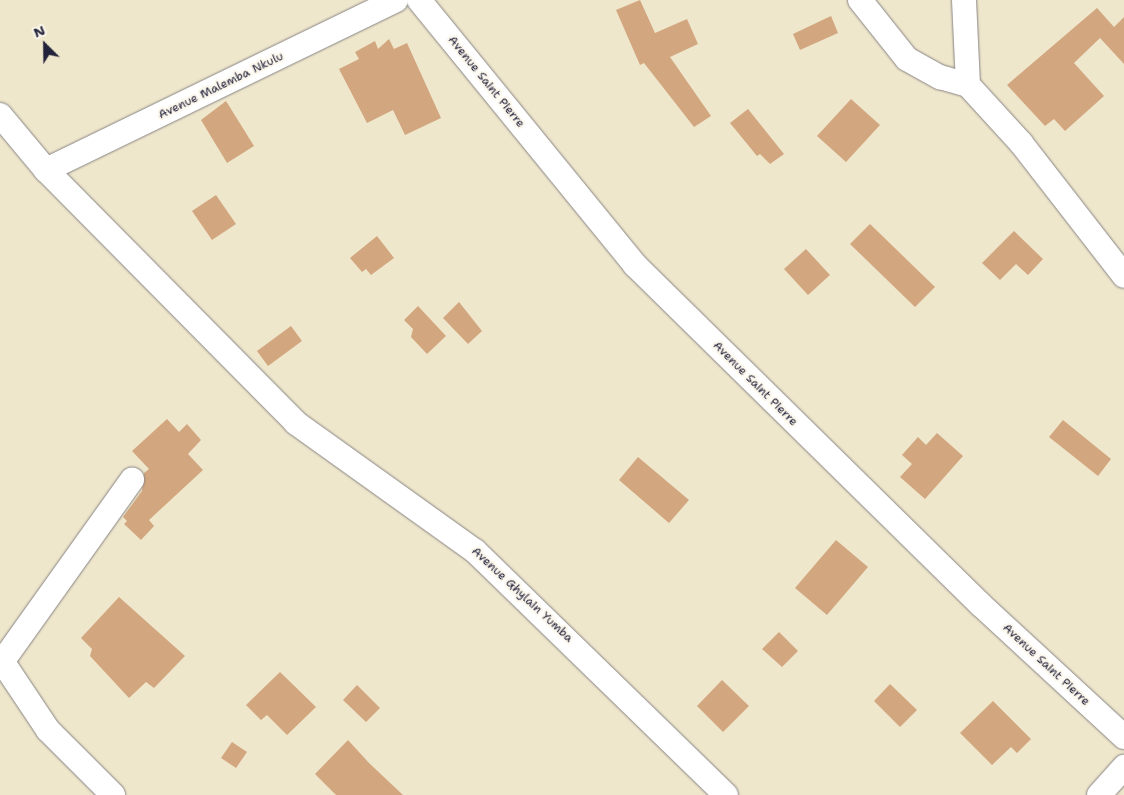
<!DOCTYPE html>
<html>
<head>
<meta charset="utf-8">
<style>
  body { margin:0 }
  #map { position:relative; width:1124px; height:795px; overflow:hidden; background:#efe7cc; font-family:"Shantell Sans",sans-serif }
  div>[style] { position:absolute }
  .building>* { inset:0; background:#d2a67f }
  .roads { filter:drop-shadow(0 0 1px #888484) drop-shadow(0 0 1px #888484) }
  .street>* { height:24px; margin:-12px; padding:0 12px; transform-origin:12px; border-radius:12px; background:#fff }
  span { translate:-50% -50%; white-space:nowrap; text-align:center; line-height:1.15; -webkit-text-stroke:4.5px #fbf7ec; paint-order:stroke }
  .street-label { font-size:12px; color:#22223b }
  .north { position:absolute; left:20px; top:20px; width:50px; height:50px; -webkit-text-stroke:4px #fbf7ec; paint-order:stroke; rotate:337deg; font-size:14px; font-weight:700; line-height:20px; text-align:center; color:#22223b }
  .north::after { content:''; display:block; margin:auto; width:18px; height:22px; background:#22223b; clip-path:polygon(50% 0,100% 100%,50% 72%,0 100%) }
</style>
</head>
<body>
<div id="map">
  <div class="building">
    <div style="clip-path:polygon(640px 0,655px 33px,687px 19px,698px 44px,670px 57px,711px 116px,694px 127px,644px 63px,640px 65px,616px 10px)"></div>
    <div style="clip-path:polygon(1097px 8px,1114px 27px,1124px 17px,1124px 64px,1100px 38px,1074px 63px,1104px 96px,1065px 131px,1054px 119px,1045px 126px,1007px 85px)"></div>
    <div style="clip-path:polygon(831px 16px,838px 33px,800px 50px,793px 34px)"></div>
    <div style="clip-path:polygon(389px 39px,394px 49px,407px 43px,441px 118px,405px 135px,393px 110px,367px 123px,339px 69px,359px 59px,355px 52px,375px 41px,378px 49px)"></div>
    <div style="clip-path:polygon(851px 99px,880px 125px,846px 162px,817px 136px)"></div>
    <div style="clip-path:polygon(226px 101px,254px 146px,227px 163px,201px 120px)"></div>
    <div style="clip-path:polygon(748px 109px,784px 154px,770px 164px,760px 154px,757px 156px,730px 123px)"></div>
    <div style="clip-path:polygon(216px 195px,236px 224px,212px 240px,192px 211px)"></div>
    <div style="clip-path:polygon(870px 224px,935px 287px,915px 307px,850px 244px)"></div>
    <div style="clip-path:polygon(1014px 231px,1043px 259px,1028px 275px,1016px 264px,1000px 280px,982px 263px)"></div>
    <div style="clip-path:polygon(377px 236px,394px 258px,371px 275px,366px 269px,362px 272px,350px 258px)"></div>
    <div style="clip-path:polygon(806px 249px,830px 275px,808px 295px,784px 269px)"></div>
    <div style="clip-path:polygon(459px 302px,482px 331px,468px 344px,443px 318px)"></div>
    <div style="clip-path:polygon(418px 306px,446px 336px,427px 354px,411px 337px,413px 329px,404px 320px)"></div>
    <div style="clip-path:polygon(291px 326px,302px 341px,268px 366px,257px 351px)"></div>
    <div style="clip-path:polygon(167px 419px,179px 432px,187px 424px,201px 440px,188px 454px,203px 470px,149px 520px,154px 526px,141px 540px,124px 524px,127px 521px,123px 517px,142px 491px,144px 473px,149px 469px,132px 451px)"></div>
    <div style="clip-path:polygon(1063px 420px,1111px 459px,1098px 476px,1049px 437px)"></div>
    <div style="clip-path:polygon(937px 433px,963px 456px,925px 499px,900px 477px,912px 464px,902px 455px,918px 437px,926px 445px)"></div>
    <div style="clip-path:polygon(638px 457px,689px 500px,669px 523px,619px 480px)"></div>
    <div style="clip-path:polygon(836px 540px,868px 567px,827px 615px,795px 588px)"></div>
    <div style="clip-path:polygon(119px 597px,185px 656px,154px 688px,146px 682px,129px 698px,90px 656px,92px 649px,81px 638px)"></div>
    <div style="clip-path:polygon(779px 632px,798px 651px,782px 667px,762px 649px)"></div>
    <div style="clip-path:polygon(280px 672px,316px 707px,287px 735px,267px 715px,261px 720px,246px 705px)"></div>
    <div style="clip-path:polygon(722px 680px,749px 706px,723px 732px,697px 706px)"></div>
    <div style="clip-path:polygon(890px 684px,917px 710px,900px 727px,874px 701px)"></div>
    <div style="clip-path:polygon(357px 685px,380px 708px,366px 722px,343px 700px)"></div>
    <div style="clip-path:polygon(993px 701px,1031px 739px,1017px 753px,1011px 747px,992px 765px,960px 733px)"></div>
    <div style="clip-path:polygon(348px 740px,369px 763px,403px 795px,336px 795px,315px 774px)"></div>
    <div style="clip-path:polygon(232px 742px,247px 752px,236px 768px,221px 758px)"></div>
  </div>
  <div class="roads">
    <div class="street">
      <div style="left:419px;top:0;width:342px;rotate:50.8deg"></div>
      <div style="left:635px;top:265px;width:484px;rotate:44.5deg"></div>
      <div style="left:980px;top:604px;width:196px;rotate:42.7deg"></div>
      <div style="left:860px;top:0;width:75px;rotate:51.5deg"></div>
      <div style="left:907px;top:59px;width:38px;rotate:29deg"></div>
      <div style="left:940px;top:77px;width:29px;rotate:16deg"></div>
      <div style="left:964px;top:0;width:85px;rotate:87.3deg"></div>
      <div style="left:968px;top:85px;width:79px;rotate:47.6deg"></div>
      <div style="left:1021px;top:143px;width:168px;rotate:52.2deg"></div>
      <div style="left:0;top:115px;width:72px;rotate:50.1deg"></div>
      <div style="left:46px;top:170px;width:356px;rotate:45.3deg"></div>
      <div style="left:296px;top:423px;width:220px;rotate:35.6deg"></div>
      <div style="left:475px;top:551px;width:350px;rotate:44.2deg"></div>
      <div style="left:46px;top:170px;width:389px;rotate:-25.9deg"></div>
      <div style="left:0;top:658px;width:87px;rotate:56.3deg"></div>
      <div style="left:48px;top:730px;width:92px;rotate:45deg"></div>
      <div style="left:2px;top:662px;width:224px;rotate:-54.5deg"></div>
      <div style="left:1099px;top:795px;width:38px;rotate:-48deg"></div>
    </div>
  </div>
  <div class="street-label">
    <span style="left:486px;top:82px;rotate:51deg">Avenue Saint Pierre</span>
    <span style="left:221px;top:86px;rotate:-26deg">Avenue Malemba Nkulu</span>
    <span style="left:755px;top:384px;rotate:45deg">Avenue Saint Pierre</span>
    <span style="left:522px;top:595px;rotate:43deg">Avenue Ghylain Yumba</span>
    <span style="left:1046px;top:665px;rotate:43deg">Avenue Saint Pierre</span>
  </div>
  <div class="north">N</div>
</div>
</body>
</html>
